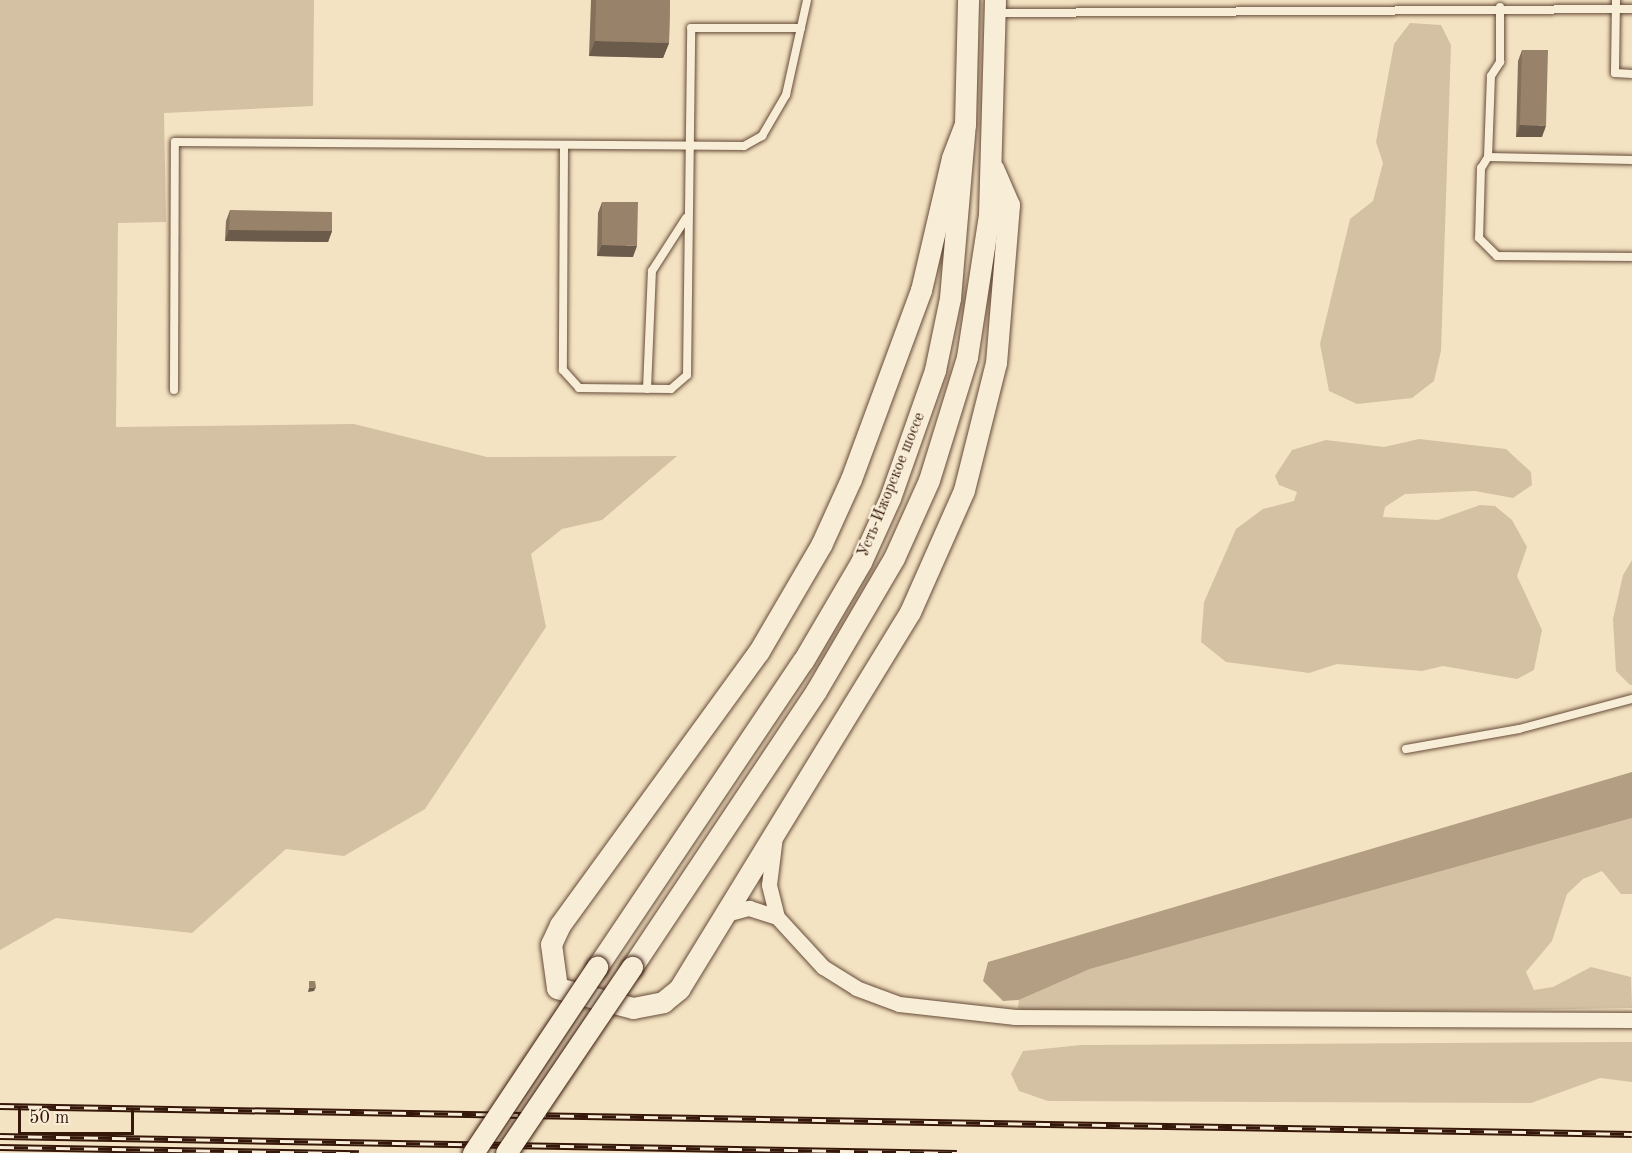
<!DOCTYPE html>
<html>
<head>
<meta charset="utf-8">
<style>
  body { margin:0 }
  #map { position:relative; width:1632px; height:1153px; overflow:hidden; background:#f4e3c2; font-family:"Old Standard TT",serif }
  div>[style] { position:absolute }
  .green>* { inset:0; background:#d4c0a3 }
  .water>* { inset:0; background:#b39e84 }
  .roads { filter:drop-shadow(0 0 2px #664b39) drop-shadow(0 0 2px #664b39) }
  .lane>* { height:8px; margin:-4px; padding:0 4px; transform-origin:4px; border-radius:4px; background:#f8edd7 }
  .street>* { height:15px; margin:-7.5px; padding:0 7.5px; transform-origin:7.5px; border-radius:7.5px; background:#f8edd7 }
  .secondary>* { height:21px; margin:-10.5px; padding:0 10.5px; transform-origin:10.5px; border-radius:10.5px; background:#f8edd7 }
  .rail>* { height:7px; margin-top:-3.5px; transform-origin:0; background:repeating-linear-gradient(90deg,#f8edd7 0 14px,#36180b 0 28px); box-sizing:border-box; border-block:2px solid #36180b }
  .bridges { filter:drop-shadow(0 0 2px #36180b) drop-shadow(0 0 2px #36180b) }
  .secondary-bridge>* { height:21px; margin:-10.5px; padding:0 10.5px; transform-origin:10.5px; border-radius:10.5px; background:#f8edd7 }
  .wall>* { inset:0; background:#84705b }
  .shaded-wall>* { inset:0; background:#6b5b4a }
  .building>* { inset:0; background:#99826a }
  span { translate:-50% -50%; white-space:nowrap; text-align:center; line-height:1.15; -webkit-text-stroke:4.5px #f8edd7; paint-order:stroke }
  .street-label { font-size:16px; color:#36180b }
  .scale { position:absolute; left:18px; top:1108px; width:116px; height:27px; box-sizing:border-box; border:3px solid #36180b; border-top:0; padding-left:8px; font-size:18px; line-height:21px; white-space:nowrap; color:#36180b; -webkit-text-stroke:4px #f8edd7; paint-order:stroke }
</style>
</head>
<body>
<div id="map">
  <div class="green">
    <div style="clip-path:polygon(0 0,314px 0,313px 106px,164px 113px,166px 222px,118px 223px,116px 427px,354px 424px,487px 457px,677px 456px,602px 520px,562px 529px,531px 554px,546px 627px,425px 809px,344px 856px,286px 849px,192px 933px,56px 918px,0 950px)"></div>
    <div style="clip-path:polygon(1410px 23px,1441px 25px,1451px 45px,1441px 351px,1434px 381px,1412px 398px,1357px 404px,1329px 391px,1320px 344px,1350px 219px,1373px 201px,1383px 163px,1376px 142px,1394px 44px)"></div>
    <div style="clip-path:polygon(1419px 439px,1506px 449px,1531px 472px,1532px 485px,1513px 498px,1475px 491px,1405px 494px,1385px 507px,1383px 517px,1438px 520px,1480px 505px,1495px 506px,1512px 520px,1527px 547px,1517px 576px,1542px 630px,1534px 670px,1517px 679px,1443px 666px,1422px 671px,1337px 664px,1309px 673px,1226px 662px,1201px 642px,1204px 602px,1236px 529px,1263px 509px,1294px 501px,1297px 492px,1279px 485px,1275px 476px,1292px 450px,1326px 440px,1384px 447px)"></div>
    <div style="clip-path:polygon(1632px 560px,1632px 685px,1630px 685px,1616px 671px,1613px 619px,1623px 575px)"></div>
    <div style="clip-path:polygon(1632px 818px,1632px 894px,1621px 894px,1602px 871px,1583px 879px,1567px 894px,1552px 941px,1526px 972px,1534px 990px,1553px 987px,1591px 967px,1631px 977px,1632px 1008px,1035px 1017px,1018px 1008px,1019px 1000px,1090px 969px)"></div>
    <div style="clip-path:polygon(1632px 1042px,1632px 1082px,1600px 1078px,1531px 1103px,1048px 1101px,1019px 1091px,1011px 1074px,1023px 1051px,1081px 1045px)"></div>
  </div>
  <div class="water">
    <div style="clip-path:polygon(1632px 772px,1632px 818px,1090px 969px,1019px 1000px,1003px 1001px,983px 981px,988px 962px)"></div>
  </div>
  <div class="roads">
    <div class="lane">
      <div style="left:1616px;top:0;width:73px;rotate:90.8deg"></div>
      <div style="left:1615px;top:73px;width:17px;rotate:3deg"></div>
      <div style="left:998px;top:13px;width:634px;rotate:-0.36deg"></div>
      <div style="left:564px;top:147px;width:223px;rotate:90.3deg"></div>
      <div style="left:563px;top:370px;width:24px;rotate:48deg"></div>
      <div style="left:579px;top:388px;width:92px;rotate:0.6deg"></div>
      <div style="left:671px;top:389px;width:21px;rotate:-41deg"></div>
      <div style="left:687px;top:375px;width:347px;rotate:-89.3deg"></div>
      <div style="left:691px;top:28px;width:110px"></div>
      <div style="left:1488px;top:157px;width:81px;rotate:-87.9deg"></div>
      <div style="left:1491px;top:76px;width:17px;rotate:-57deg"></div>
      <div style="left:1500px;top:62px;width:55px;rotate:-90deg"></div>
      <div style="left:1632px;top:160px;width:144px;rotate:-178.8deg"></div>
      <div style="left:1488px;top:157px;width:13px;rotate:122deg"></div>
      <div style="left:1481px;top:168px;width:70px;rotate:91.6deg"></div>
      <div style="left:1479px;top:238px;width:25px;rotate:45deg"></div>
      <div style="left:1497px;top:256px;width:135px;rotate:0.4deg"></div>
      <div style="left:647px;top:389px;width:118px;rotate:-87.6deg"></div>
      <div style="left:652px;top:271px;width:63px;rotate:-57.3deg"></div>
      <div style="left:174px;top:390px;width:248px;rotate:-89.8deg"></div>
      <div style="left:175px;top:142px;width:569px;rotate:0.4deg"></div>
      <div style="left:744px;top:146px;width:21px;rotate:-29deg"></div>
      <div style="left:762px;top:136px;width:48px;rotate:-59.7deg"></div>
      <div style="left:786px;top:95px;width:97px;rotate:-77.5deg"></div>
      <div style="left:1406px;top:749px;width:115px;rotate:-10deg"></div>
      <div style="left:1519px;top:729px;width:117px;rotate:-14.9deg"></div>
    </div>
    <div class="street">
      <div style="left:775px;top:836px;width:49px;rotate:97deg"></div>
      <div style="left:769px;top:885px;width:33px;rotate:76deg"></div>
      <div style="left:777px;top:917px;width:68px;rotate:47.4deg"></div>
      <div style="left:823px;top:967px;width:39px;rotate:32deg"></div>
      <div style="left:856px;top:988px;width:46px;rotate:20.4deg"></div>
      <div style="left:899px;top:1004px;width:117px;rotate:6.4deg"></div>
      <div style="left:1015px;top:1017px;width:617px;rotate:0.28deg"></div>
      <div style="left:726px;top:914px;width:24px;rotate:-15deg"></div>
      <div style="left:749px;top:908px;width:29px;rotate:18deg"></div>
    </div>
    <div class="secondary">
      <div style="left:965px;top:124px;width:36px;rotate:111deg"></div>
      <div style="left:952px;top:158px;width:136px;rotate:103.2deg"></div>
      <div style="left:921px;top:290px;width:202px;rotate:110.3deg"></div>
      <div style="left:851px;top:479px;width:72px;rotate:114.4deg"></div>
      <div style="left:821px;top:545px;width:123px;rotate:120.3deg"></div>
      <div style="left:759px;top:651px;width:339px;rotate:126deg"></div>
      <div style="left:560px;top:925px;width:21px;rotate:115deg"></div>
      <div style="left:551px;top:944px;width:44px;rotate:82.2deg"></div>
      <div style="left:557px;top:988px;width:79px;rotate:14.7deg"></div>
      <div style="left:633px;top:1008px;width:31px;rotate:-11deg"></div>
      <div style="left:663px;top:1002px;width:21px;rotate:-39deg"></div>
      <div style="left:679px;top:989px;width:442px;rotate:-58.5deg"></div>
      <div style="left:910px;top:612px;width:133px;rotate:-66.1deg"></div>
      <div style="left:964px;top:490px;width:131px;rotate:-75.9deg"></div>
      <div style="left:996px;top:363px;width:159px;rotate:-85.3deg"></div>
      <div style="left:1009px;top:205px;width:40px;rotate:-113.4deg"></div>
      <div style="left:597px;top:967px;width:369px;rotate:-56.1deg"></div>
      <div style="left:803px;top:661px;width:115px;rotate:-59.6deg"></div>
      <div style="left:861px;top:562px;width:70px;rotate:-65.6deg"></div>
      <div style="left:890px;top:498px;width:136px;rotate:-70.6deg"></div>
      <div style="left:935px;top:370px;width:74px;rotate:-78.2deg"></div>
      <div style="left:950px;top:298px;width:175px;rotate:-85.1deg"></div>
      <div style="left:965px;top:124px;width:124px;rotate:-88.6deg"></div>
      <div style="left:632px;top:967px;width:332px;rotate:-56.3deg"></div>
      <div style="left:816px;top:691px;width:154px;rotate:-59.6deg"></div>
      <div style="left:894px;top:558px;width:85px;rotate:-65.8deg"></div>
      <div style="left:929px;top:480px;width:129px;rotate:-72.8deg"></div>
      <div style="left:967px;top:357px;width:144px;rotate:-81.2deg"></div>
      <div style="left:989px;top:215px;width:215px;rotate:-88.4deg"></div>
    </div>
  </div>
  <div class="rail">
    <div style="left:0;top:1106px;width:1632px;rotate:0.98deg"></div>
    <div style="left:0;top:1136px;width:957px;rotate:1.02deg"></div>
    <div style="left:0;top:1147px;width:359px;rotate:1deg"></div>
  </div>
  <div class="bridges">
    <div class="secondary-bridge">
      <div style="left:473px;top:1153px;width:224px;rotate:-56.3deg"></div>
      <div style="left:506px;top:1153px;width:225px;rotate:-55.9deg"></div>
    </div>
  </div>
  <div class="wall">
    <div style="clip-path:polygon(591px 0,670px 0,669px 43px,663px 58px,589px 56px)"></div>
    <div style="clip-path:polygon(1522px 50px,1542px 137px,1516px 137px,1518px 61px)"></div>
    <div style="clip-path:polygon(602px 202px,633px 257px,597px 256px,598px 213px)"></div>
    <div style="clip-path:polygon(230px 210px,332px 231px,328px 242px,225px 241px,226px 221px)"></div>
  </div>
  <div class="shaded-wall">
    <div style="clip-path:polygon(595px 41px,669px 43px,663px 58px,589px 56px)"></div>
    <div style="clip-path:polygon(1520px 125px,1546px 126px,1542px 137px,1516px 137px)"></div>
    <div style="clip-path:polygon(229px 230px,332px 231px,328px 242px,225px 241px)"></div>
    <div style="clip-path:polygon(602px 245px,637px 246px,633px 257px,597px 256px)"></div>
    <div style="clip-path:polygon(316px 987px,314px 991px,308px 992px,309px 988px)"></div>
  </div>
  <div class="building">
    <div style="clip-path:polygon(596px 0,670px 0,669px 43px,595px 41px)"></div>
    <div style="clip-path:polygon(1522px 50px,1548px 50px,1546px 126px,1520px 125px)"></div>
    <div style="clip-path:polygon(602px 202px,638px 202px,637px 246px,602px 245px)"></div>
    <div style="clip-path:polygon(230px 210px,332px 212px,332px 231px,229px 230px)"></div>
    <div style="clip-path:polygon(309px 981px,315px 981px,316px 987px,309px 988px)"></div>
  </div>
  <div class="street-label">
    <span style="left:892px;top:485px;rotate:-68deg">Усть-Ижорское шоссе</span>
  </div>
  <div class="scale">50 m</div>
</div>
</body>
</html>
